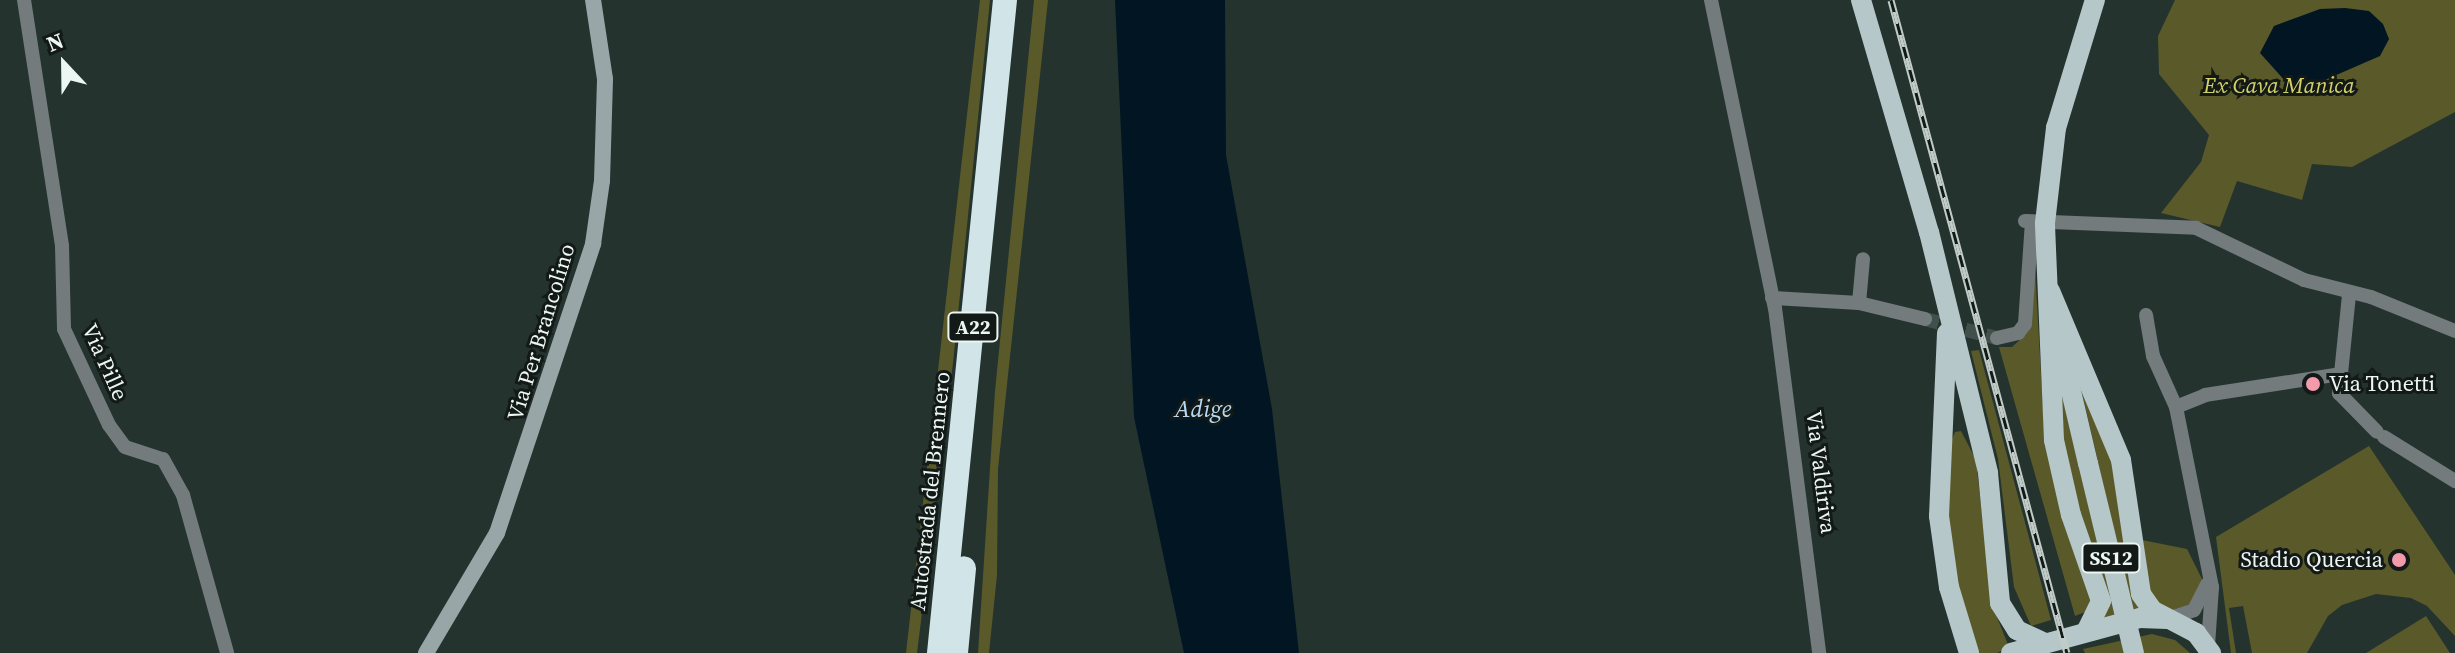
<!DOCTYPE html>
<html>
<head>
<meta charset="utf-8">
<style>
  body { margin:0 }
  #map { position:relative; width:2455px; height:653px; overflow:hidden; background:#24332e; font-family:"Source Serif 4",serif }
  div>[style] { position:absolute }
  .green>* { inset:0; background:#5a5929 }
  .water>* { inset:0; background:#021523 }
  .street-tunnel>* { height:14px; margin-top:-7px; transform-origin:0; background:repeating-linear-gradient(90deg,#42504c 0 14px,transparent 0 21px) }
  .street>* { height:14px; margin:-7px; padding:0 7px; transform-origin:7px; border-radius:7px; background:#737b7c }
  .secondary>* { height:16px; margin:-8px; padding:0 8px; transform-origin:8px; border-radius:8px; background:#99a6a8 }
  .primary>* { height:20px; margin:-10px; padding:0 10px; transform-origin:10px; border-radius:10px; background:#b6c7c9 }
  .highway>* { height:24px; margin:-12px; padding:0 12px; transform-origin:12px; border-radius:12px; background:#d1e5e8 }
  .rail>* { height:7px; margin-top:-3.5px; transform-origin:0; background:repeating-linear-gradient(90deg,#121917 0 12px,#c1ccc8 0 24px); box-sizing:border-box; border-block:2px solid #c1ccc8 }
  .primary-bridge>* { height:20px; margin:-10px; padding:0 10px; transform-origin:10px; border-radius:10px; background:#b6c7c9 }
  .dots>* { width:22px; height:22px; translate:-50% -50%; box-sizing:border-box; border:4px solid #121917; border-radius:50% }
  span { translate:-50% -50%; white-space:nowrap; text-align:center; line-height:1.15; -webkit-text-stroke:6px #121917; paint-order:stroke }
  .shield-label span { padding:2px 6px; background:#121917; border:2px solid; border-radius:6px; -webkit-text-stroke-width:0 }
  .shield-label { font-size:20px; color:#ecf6f3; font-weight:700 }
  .park-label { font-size:22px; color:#d4d166; font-style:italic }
  .street-label { font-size:22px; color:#ecf6f3 }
  .poi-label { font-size:22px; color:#ecf6f3 }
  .left { translate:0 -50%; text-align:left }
  .right { translate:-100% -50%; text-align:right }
  .water-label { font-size:24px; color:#b7d9f3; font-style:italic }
  .north { position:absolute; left:24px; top:24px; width:80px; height:80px; -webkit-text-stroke:6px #121917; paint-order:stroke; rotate:338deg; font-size:22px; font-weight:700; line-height:32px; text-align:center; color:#ecf6f3 }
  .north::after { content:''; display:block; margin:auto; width:28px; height:36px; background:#ecf6f3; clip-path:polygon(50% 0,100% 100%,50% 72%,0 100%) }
</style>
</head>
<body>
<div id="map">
  <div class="green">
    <div style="clip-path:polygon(980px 0,990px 0,953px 363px,917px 653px,906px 653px)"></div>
    <div style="clip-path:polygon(1034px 0,1048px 0,998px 469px,997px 575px,989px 653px,978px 653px,995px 391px)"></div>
    <div style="clip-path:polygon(2175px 0,2455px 0,2455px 112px,2352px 167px,2312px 164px,2302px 200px,2237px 181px,2220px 227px,2161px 213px,2201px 162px,2209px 135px,2159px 74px,2158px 36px)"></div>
    <div style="clip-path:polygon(2033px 234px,2045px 444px,2092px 602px,2090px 610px,2075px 616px,1999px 347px,2012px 347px,2024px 336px)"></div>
    <div style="clip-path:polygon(1979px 350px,2051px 620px,2031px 626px,2014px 587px,1998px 459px,1971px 351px)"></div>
    <div style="clip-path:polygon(2057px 374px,2115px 617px,2104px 619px,2069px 492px)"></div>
    <div style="clip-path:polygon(2081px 389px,2113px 453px,2142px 608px,2133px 612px)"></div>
    <div style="clip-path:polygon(1961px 431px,1976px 460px,1992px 605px,2009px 647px,1997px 653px,1974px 653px,1945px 552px,1948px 449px,1955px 432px)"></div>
    <div style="clip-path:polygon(2369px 446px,2455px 575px,2455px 636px,2427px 606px,2411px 598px,2376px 594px,2342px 605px,2328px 616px,2307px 653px,2252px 653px,2243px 606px,2229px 608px,2236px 653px,2231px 653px,2216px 537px)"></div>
    <div style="clip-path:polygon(2142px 540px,2187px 549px,2202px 579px,2201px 592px,2192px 604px,2172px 610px,2151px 598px)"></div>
    <div style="clip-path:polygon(2426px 616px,2450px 653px,2366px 653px)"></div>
    <div style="clip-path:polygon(2152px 634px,2175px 640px,2190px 653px,2085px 653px,2083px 649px)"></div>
  </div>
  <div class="water">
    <div style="clip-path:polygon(1115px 0,1225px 0,1226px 155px,1272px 409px,1299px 653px,1184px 653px,1134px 417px)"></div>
    <div style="clip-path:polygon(2345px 8px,2369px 11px,2383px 24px,2389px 39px,2380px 56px,2311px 86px,2287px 83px,2260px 53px,2274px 26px,2320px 9px)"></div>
  </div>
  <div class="street-tunnel">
    <div style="left:1925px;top:319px;width:74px;rotate:14.8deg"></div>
  </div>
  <div class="street">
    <div style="left:24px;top:0;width:249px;rotate:81.2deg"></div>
    <div style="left:62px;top:246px;width:83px;rotate:88.6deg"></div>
    <div style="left:64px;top:329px;width:106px;rotate:64.9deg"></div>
    <div style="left:109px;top:425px;width:27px;rotate:54deg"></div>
    <div style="left:125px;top:447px;width:40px;rotate:18deg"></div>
    <div style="left:163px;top:459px;width:41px;rotate:60.9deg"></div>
    <div style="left:183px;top:495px;width:164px;rotate:74.4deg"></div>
    <div style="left:1711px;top:0;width:315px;rotate:78.3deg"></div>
    <div style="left:1775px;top:308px;width:348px;rotate:82.7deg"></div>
    <div style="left:2025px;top:221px;width:171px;rotate:2.3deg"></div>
    <div style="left:2196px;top:228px;width:120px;rotate:25.7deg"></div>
    <div style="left:2304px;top:280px;width:69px;rotate:14.2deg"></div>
    <div style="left:2371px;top:297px;width:91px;rotate:22deg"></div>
    <div style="left:2349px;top:295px;width:99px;rotate:95.8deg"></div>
    <div style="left:2339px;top:393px;width:54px;rotate:45.7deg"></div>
    <div style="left:1772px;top:298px;width:87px;rotate:3.3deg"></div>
    <div style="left:1859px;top:303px;width:68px;rotate:13.6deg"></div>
    <div style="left:1859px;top:303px;width:44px;rotate:-84.8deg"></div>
    <div style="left:2146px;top:315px;width:42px;rotate:80.3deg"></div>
    <div style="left:2153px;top:356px;width:56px;rotate:65.7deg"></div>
    <div style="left:2176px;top:407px;width:184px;rotate:78.7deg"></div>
    <div style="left:2212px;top:587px;width:59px;rotate:93.9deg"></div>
    <div style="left:1997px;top:338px;width:22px;rotate:-13deg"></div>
    <div style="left:2018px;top:333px;width:11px;rotate:-52deg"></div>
    <div style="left:2025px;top:324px;width:102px;rotate:-86.1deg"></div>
    <div style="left:2176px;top:407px;width:31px;rotate:-22deg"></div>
    <div style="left:2205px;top:395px;width:138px;rotate:-8.8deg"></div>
    <div style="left:2384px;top:437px;width:84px;rotate:31.8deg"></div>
    <div style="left:2167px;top:619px;width:28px;rotate:-18deg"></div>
    <div style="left:2194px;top:610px;width:29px;rotate:-63deg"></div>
  </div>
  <div class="secondary">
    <div style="left:426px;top:653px;width:139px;rotate:-59.4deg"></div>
    <div style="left:497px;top:533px;width:305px;rotate:-71.6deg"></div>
    <div style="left:593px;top:244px;width:64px;rotate:-81.9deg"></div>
    <div style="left:602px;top:181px;width:102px;rotate:-88.3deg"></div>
    <div style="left:605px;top:79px;width:80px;rotate:-98.6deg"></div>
  </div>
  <div class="primary">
    <div style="left:1861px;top:0;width:242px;rotate:73.7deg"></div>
    <div style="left:1929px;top:232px;width:248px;rotate:76.2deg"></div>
    <div style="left:1988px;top:473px;width:131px;rotate:84.7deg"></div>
    <div style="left:2000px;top:603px;width:32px;rotate:58deg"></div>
    <div style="left:2017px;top:630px;width:31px;rotate:25deg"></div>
    <div style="left:2050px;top:291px;width:183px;rotate:67.2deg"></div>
    <div style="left:2121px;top:460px;width:135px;rotate:81.5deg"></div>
    <div style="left:2141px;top:594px;width:19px;rotate:55deg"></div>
    <div style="left:2152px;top:610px;width:50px;rotate:27.6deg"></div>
    <div style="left:2196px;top:633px;width:25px;rotate:53deg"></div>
    <div style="left:2056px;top:327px;width:140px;rotate:76.8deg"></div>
    <div style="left:1947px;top:333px;width:183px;rotate:92.5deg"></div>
    <div style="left:1939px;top:516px;width:72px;rotate:82deg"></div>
    <div style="left:1949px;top:587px;width:69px;rotate:73.1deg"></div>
    <div style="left:2086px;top:632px;width:34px;rotate:-64deg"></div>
    <div style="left:2101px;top:601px;width:91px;rotate:-109.2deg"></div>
    <div style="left:2071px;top:515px;width:77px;rotate:-102.8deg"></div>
    <div style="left:2054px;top:440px;width:217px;rotate:-92.4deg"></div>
    <div style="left:2045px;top:223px;width:96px;rotate:-83.4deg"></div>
    <div style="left:2056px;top:128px;width:134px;rotate:-73.1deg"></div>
    <div style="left:2011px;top:653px;width:134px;rotate:-15.2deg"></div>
    <div style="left:2140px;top:618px;width:27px;rotate:2deg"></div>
  </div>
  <div class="highway">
    <div style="left:939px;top:653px;width:656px;rotate:-84.23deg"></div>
    <div style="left:956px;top:653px;width:85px;rotate:-84.6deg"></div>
  </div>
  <div class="rail">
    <div style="left:1891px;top:0;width:676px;rotate:74.92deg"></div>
  </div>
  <div class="primary-bridge">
    <div style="left:2088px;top:463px;width:195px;rotate:76.4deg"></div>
  </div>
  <div class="dots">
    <div style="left:2313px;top:384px;background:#f39aab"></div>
    <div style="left:2399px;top:560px;background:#f39aab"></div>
  </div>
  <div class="shield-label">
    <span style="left:973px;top:327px">A22</span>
    <span style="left:2111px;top:558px">SS12</span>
  </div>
  <div class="park-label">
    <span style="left:2279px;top:86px">Ex Cava Manica</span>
  </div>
  <div class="street-label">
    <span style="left:541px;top:332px;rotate:-73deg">Via Per Brancolino</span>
    <span style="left:105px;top:362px;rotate:66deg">Via Pille</span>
    <span style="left:1821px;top:472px;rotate:83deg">Via Valdiriva</span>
    <span style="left:930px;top:491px;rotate:-84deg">Autostrada del Brennero</span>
  </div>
  <div class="poi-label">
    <span class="left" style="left:2329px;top:384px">Via Tonetti</span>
    <span class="right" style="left:2383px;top:560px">Stadio Quercia</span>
  </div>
  <div class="water-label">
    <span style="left:1203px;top:409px">Adige</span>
  </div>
  <div class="north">N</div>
</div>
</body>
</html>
